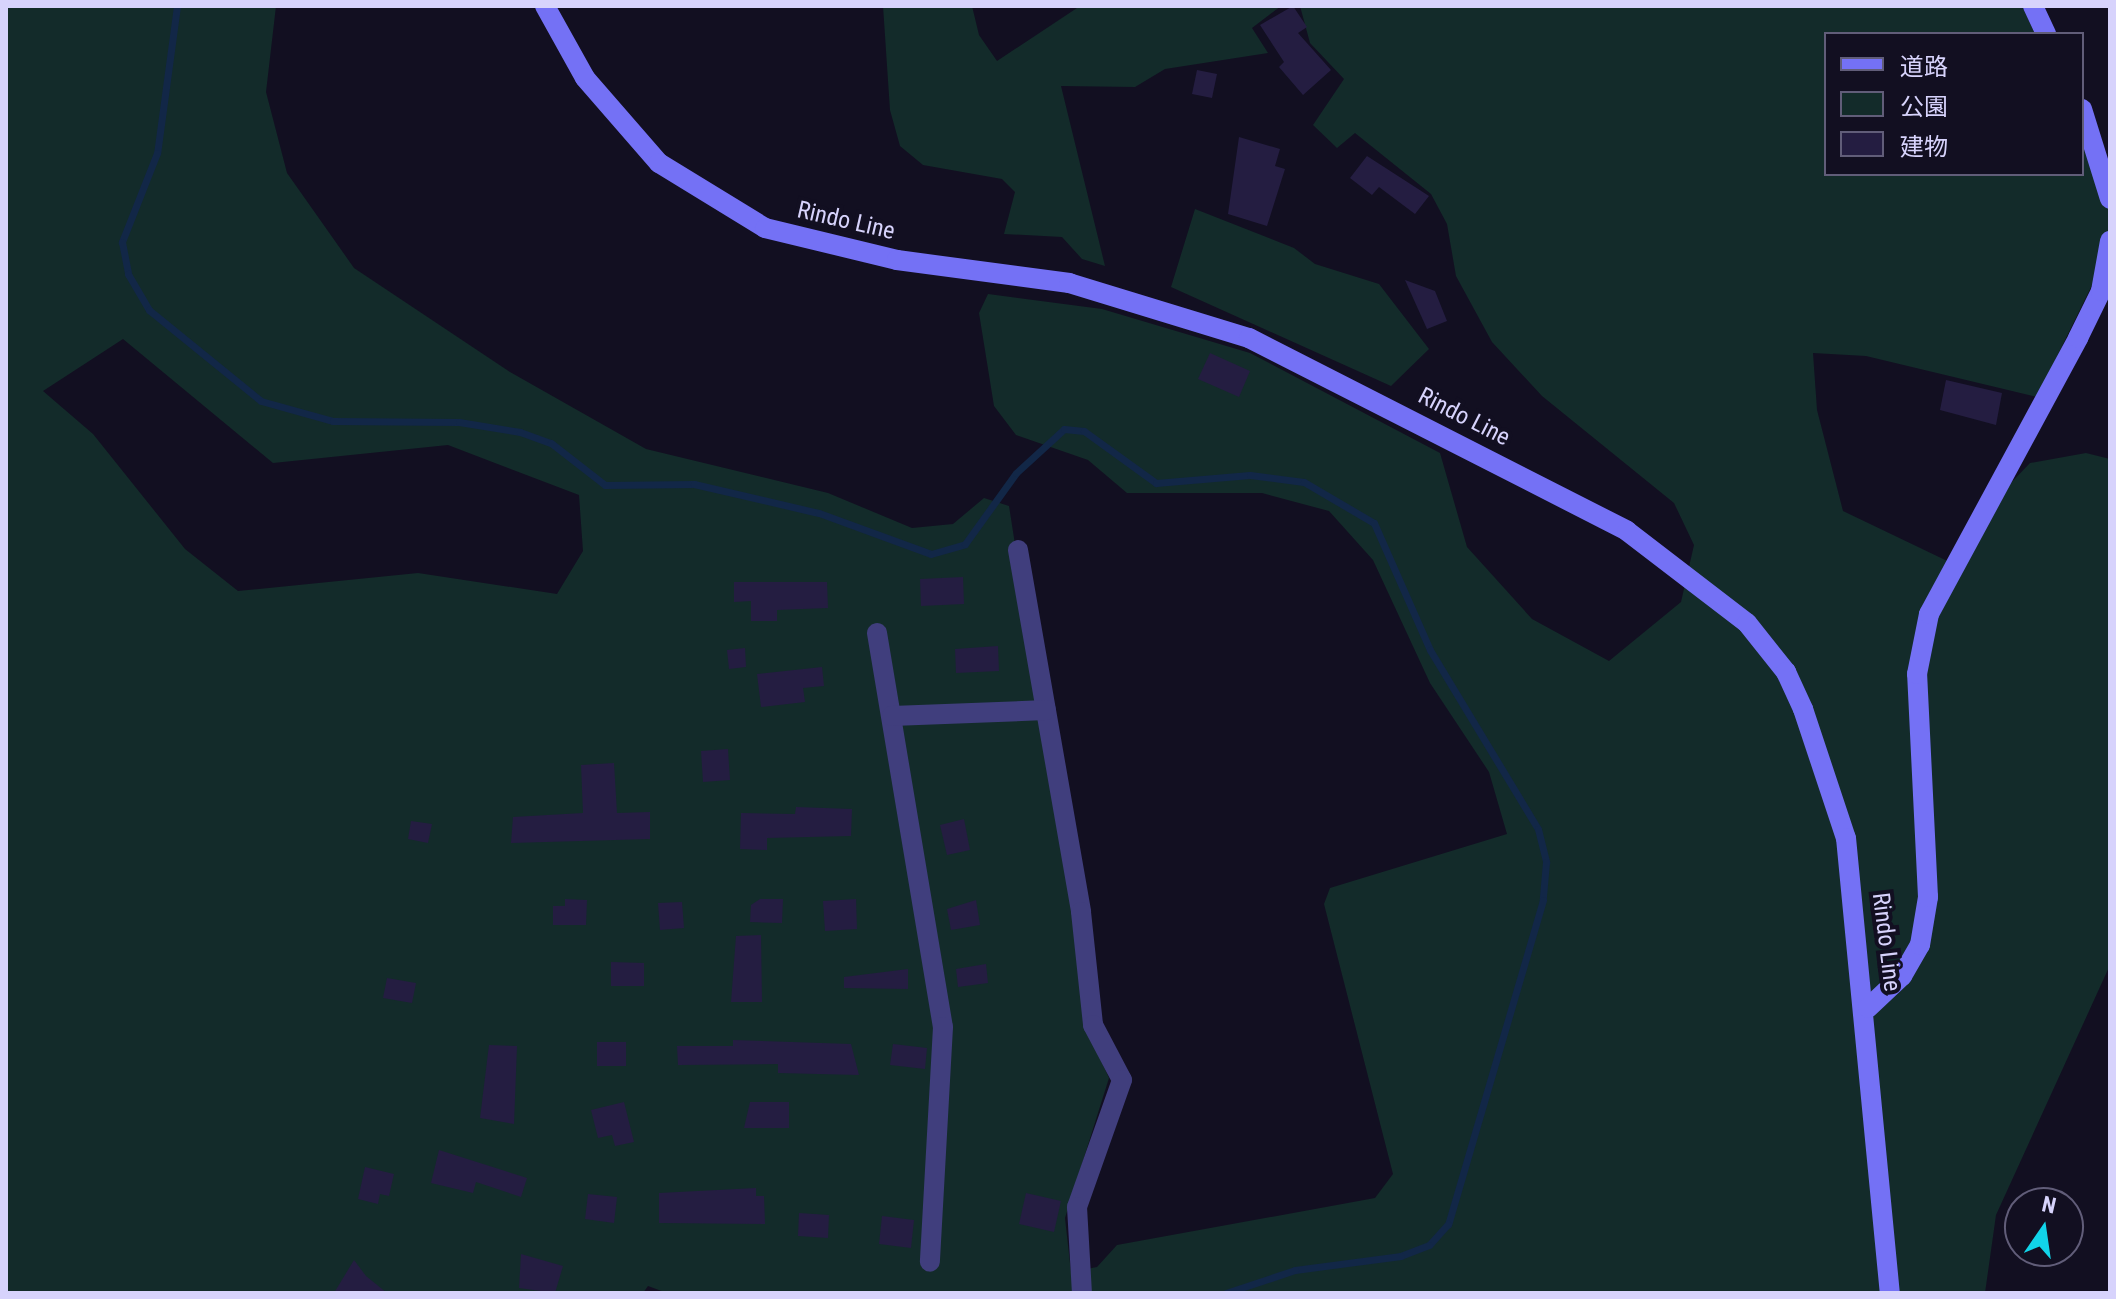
<!DOCTYPE html>
<html>
<head>
<meta charset="utf-8">
<style>
  body { margin:0 }
  #map { position:relative; width:2116px; height:1299px; overflow:hidden; background:#120f21; font-family:"Roboto Condensed","Noto Sans JP",sans-serif }
  div>[style] { position:absolute }
  .green>* { inset:0; background:#132b2a }
  .stream>* { height:7px; margin:-3.5px; padding:0 3.5px; transform-origin:3.5px; border-radius:3.5px; background:#122747 }
  .building>* { inset:0; background:#241d41 }
  .street>* { height:20px; margin:-10px; padding:0 10px; transform-origin:10px; border-radius:10px; background:#403e7d }
  .secondary>* { height:20px; margin:-10px; padding:0 10px; transform-origin:10px; border-radius:10px; background:#7471f5 }
  span { translate:-50% -50%; white-space:nowrap; text-align:center; line-height:1.15; -webkit-text-stroke:8px #120f21; paint-order:stroke }
  .street-label { font-size:24px; color:#d7d3fc }
  .frame { position:absolute; inset:0; border:8px solid #d7d3fc; pointer-events:none }
  .legend { position:absolute; left:1824px; top:32px; width:260px; height:144px; box-sizing:border-box; background:#120f21; border:2px solid #615d79; margin:0; padding:10px 14px; list-style:none; font-size:24px; color:#d7d3fc }
  .legend li { display:flex; align-items:center; gap:16px; height:40px }
  .legend b { width:40px; border:2px solid #615d79 }
  .north { position:absolute; left:2004px; top:1187px; width:80px; height:80px; box-sizing:border-box; background:#120f21; border:2px solid #615d79; border-radius:50%; rotate:13deg; font-size:22px; font-weight:700; line-height:32px; text-align:center; color:#d7d3fc }
  .north::after { content:''; display:block; margin:auto; width:28px; height:36px; background:#11d4e9; clip-path:polygon(50% 0,100% 100%,50% 72%,0 100%) }
</style>
</head>
<body>
<div id="map">
  <div class="green">
    <div style="clip-path:polygon(evenodd,6px 6px,276px 6px,266px 92px,287px 173px,354px 268px,510px 372px,646px 449px,828px 493px,912px 528px,953px 524px,984px 498px,1009px 506px,1093px 1043px,1109px 1078px,1065px 1218px,1071px 1272px,1097px 1267px,1117px 1245px,1375px 1198px,1393px 1174px,1324px 904px,1330px 888px,1507px 834px,1489px 772px,1430px 683px,1373px 560px,1329px 511px,1262px 493px,1127px 493px,1088px 460px,1016px 435px,994px 406px,979px 313px,988px 294px,1102px 309px,1250px 353px,1440px 453px,1467px 547px,1532px 619px,1609px 661px,1681px 602px,1694px 545px,1674px 503px,1542px 396px,1492px 342px,1456px 276px,1447px 224px,1431px 194px,1355px 133px,1337px 148px,1313px 125px,1344px 79px,1310px 43px,1300px 6px,2022px 6px,2035px 34px,1826px 34px,1826px 174px,2082px 174px,2082px 137px,2110px 201px,2110px 300px,2095px 279px,2037px 397px,1866px 356px,1813px 353px,1817px 410px,1843px 511px,1964px 569px,2006px 488px,2030px 463px,2086px 453px,2110px 459px,2110px 965px,1996px 1215px,1985px 1293px,667px 1293px,648px 1286px,643px 1293px,6px 1293px,6px 6px,123px 339px,273px 463px,448px 445px,579px 495px,583px 551px,557px 594px,418px 573px,238px 591px,185px 549px,93px 434px,43px 391px,123px 339px)"></div>
    <div style="clip-path:polygon(883px 6px,972px 6px,979px 35px,997px 61px,1080px 6px,1281px 6px,1252px 28px,1268px 53px,1165px 69px,1135px 87px,1061px 86px,1105px 266px,1082px 259px,1062px 237px,1004px 234px,1015px 192px,1002px 179px,923px 165px,900px 146px,890px 110px)"></div>
    <div style="clip-path:polygon(1195px 209px,1294px 248px,1315px 264px,1379px 284px,1429px 349px,1391px 386px,1171px 287px)"></div>
  </div>
  <div class="stream">
    <div style="left:177px;top:6px;width:148px;rotate:97.7deg"></div>
    <div style="left:157px;top:153px;width:96px;rotate:111.5deg"></div>
    <div style="left:122px;top:242px;width:33px;rotate:79deg"></div>
    <div style="left:128px;top:274px;width:42px;rotate:59.7deg"></div>
    <div style="left:149px;top:310px;width:144px;rotate:39.1deg"></div>
    <div style="left:261px;top:401px;width:75px;rotate:15.5deg"></div>
    <div style="left:333px;top:421px;width:126px;rotate:0.5deg"></div>
    <div style="left:459px;top:422px;width:62px;rotate:9.3deg"></div>
    <div style="left:520px;top:432px;width:33px;rotate:20deg"></div>
    <div style="left:551px;top:443px;width:68px;rotate:37.9deg"></div>
    <div style="left:605px;top:485px;width:89px;rotate:-0.6deg"></div>
    <div style="left:694px;top:484px;width:128px;rotate:13.1deg"></div>
    <div style="left:819px;top:513px;width:119px;rotate:20.1deg"></div>
    <div style="left:931px;top:554px;width:35px;rotate:-16deg"></div>
    <div style="left:965px;top:544px;width:87px;rotate:-54.3deg"></div>
    <div style="left:1016px;top:473px;width:65px;rotate:-42.5deg"></div>
    <div style="left:1064px;top:429px;width:20px;rotate:6deg"></div>
    <div style="left:1084px;top:431px;width:89px;rotate:35.8deg"></div>
    <div style="left:1156px;top:483px;width:94px;rotate:-4.9deg"></div>
    <div style="left:1250px;top:475px;width:54px;rotate:7.4deg"></div>
    <div style="left:1304px;top:482px;width:81px;rotate:30.4deg"></div>
    <div style="left:1374px;top:523px;width:139px;rotate:66.2deg"></div>
    <div style="left:1430px;top:650px;width:209px;rotate:58.9deg"></div>
    <div style="left:1538px;top:829px;width:34px;rotate:76deg"></div>
    <div style="left:1546px;top:862px;width:38px;rotate:95deg"></div>
    <div style="left:1543px;top:900px;width:338px;rotate:106.3deg"></div>
    <div style="left:1448px;top:1224px;width:28px;rotate:132deg"></div>
    <div style="left:1429px;top:1245px;width:30px;rotate:159deg"></div>
    <div style="left:1401px;top:1256px;width:107px;rotate:172.5deg"></div>
    <div style="left:1295px;top:1270px;width:73px;rotate:161.6deg"></div>
  </div>
  <div class="building">
    <div style="clip-path:polygon(1293px 6px,1307px 27px,1298px 33px,1331px 70px,1303px 95px,1279px 67px,1284px 62px,1260px 25px)"></div>
    <div style="clip-path:polygon(1197px 70px,1217px 74px,1212px 98px,1192px 94px)"></div>
    <div style="clip-path:polygon(1239px 137px,1280px 149px,1275px 166px,1285px 169px,1267px 226px,1228px 214px)"></div>
    <div style="clip-path:polygon(1367px 156px,1429px 196px,1415px 214px,1379px 187px,1372px 195px,1350px 178px)"></div>
    <div style="clip-path:polygon(1405px 280px,1435px 291px,1447px 321px,1427px 329px)"></div>
    <div style="clip-path:polygon(1210px 353px,1250px 371px,1239px 397px,1198px 379px)"></div>
    <div style="clip-path:polygon(1946px 380px,2002px 393px,1996px 425px,1940px 410px)"></div>
    <div style="clip-path:polygon(963px 577px,964px 604px,921px 606px,920px 579px)"></div>
    <div style="clip-path:polygon(734px 582px,827px 582px,828px 608px,777px 610px,777px 621px,751px 621px,751px 601px,734px 602px)"></div>
    <div style="clip-path:polygon(998px 646px,999px 671px,956px 673px,955px 649px)"></div>
    <div style="clip-path:polygon(745px 648px,746px 667px,729px 669px,727px 650px)"></div>
    <div style="clip-path:polygon(822px 667px,824px 686px,803px 688px,805px 702px,761px 707px,757px 674px)"></div>
    <div style="clip-path:polygon(728px 749px,730px 780px,703px 782px,701px 751px)"></div>
    <div style="clip-path:polygon(614px 763px,617px 813px,650px 812px,650px 839px,511px 843px,513px 817px,583px 813px,581px 765px)"></div>
    <div style="clip-path:polygon(796px 807px,852px 809px,851px 836px,767px 838px,767px 850px,740px 849px,741px 813px,795px 814px)"></div>
    <div style="clip-path:polygon(964px 819px,970px 850px,947px 855px,940px 825px)"></div>
    <div style="clip-path:polygon(411px 821px,432px 824px,428px 843px,408px 839px)"></div>
    <div style="clip-path:polygon(565px 899px,587px 900px,586px 925px,553px 925px,553px 906px,565px 906px)"></div>
    <div style="clip-path:polygon(760px 899px,783px 899px,782px 923px,750px 922px,751px 905px)"></div>
    <div style="clip-path:polygon(856px 899px,857px 929px,825px 931px,823px 901px)"></div>
    <div style="clip-path:polygon(976px 900px,980px 925px,951px 930px,947px 909px)"></div>
    <div style="clip-path:polygon(682px 902px,684px 928px,660px 930px,658px 903px)"></div>
    <div style="clip-path:polygon(761px 935px,762px 1002px,731px 1002px,736px 936px)"></div>
    <div style="clip-path:polygon(611px 962px,644px 963px,644px 986px,611px 986px)"></div>
    <div style="clip-path:polygon(986px 964px,988px 983px,958px 987px,956px 969px)"></div>
    <div style="clip-path:polygon(908px 969px,908px 989px,844px 988px,844px 977px)"></div>
    <div style="clip-path:polygon(387px 978px,416px 983px,412px 1003px,383px 998px)"></div>
    <div style="clip-path:polygon(733px 1040px,851px 1044px,859px 1075px,778px 1073px,778px 1064px,678px 1065px,677px 1046px,733px 1046px)"></div>
    <div style="clip-path:polygon(597px 1042px,626px 1042px,626px 1066px,597px 1066px)"></div>
    <div style="clip-path:polygon(893px 1044px,927px 1048px,925px 1069px,890px 1065px)"></div>
    <div style="clip-path:polygon(489px 1045px,517px 1046px,514px 1124px,480px 1118px)"></div>
    <div style="clip-path:polygon(624px 1102px,634px 1142px,615px 1146px,612px 1135px,598px 1138px,591px 1110px)"></div>
    <div style="clip-path:polygon(750px 1102px,789px 1102px,789px 1128px,744px 1128px)"></div>
    <div style="clip-path:polygon(439px 1150px,527px 1178px,521px 1197px,476px 1182px,473px 1193px,431px 1183px)"></div>
    <div style="clip-path:polygon(365px 1167px,394px 1174px,389px 1196px,380px 1194px,378px 1204px,358px 1199px)"></div>
    <div style="clip-path:polygon(756px 1188px,756px 1196px,764px 1196px,765px 1224px,659px 1223px,659px 1193px)"></div>
    <div style="clip-path:polygon(1026px 1193px,1061px 1201px,1054px 1232px,1019px 1224px)"></div>
    <div style="clip-path:polygon(588px 1194px,617px 1197px,614px 1223px,585px 1219px)"></div>
    <div style="clip-path:polygon(799px 1213px,829px 1215px,828px 1238px,798px 1236px)"></div>
    <div style="clip-path:polygon(882px 1216px,914px 1220px,911px 1248px,879px 1244px)"></div>
    <div style="clip-path:polygon(521px 1254px,563px 1266px,555px 1293px,519px 1288px)"></div>
    <div style="clip-path:polygon(354px 1260px,366px 1276px,387px 1293px,334px 1293px)"></div>
  </div>
  <div class="street">
    <div style="left:1018px;top:550px;width:367px;rotate:80.1deg"></div>
    <div style="left:1081px;top:912px;width:114px;rotate:83.9deg"></div>
    <div style="left:1093px;top:1025px;width:62px;rotate:62.2deg"></div>
    <div style="left:1122px;top:1080px;width:135px;rotate:109.5deg"></div>
    <div style="left:1077px;top:1207px;width:86px;rotate:86.7deg"></div>
    <div style="left:877px;top:633px;width:399px;rotate:80.5deg"></div>
    <div style="left:943px;top:1027px;width:235px;rotate:93.2deg"></div>
    <div style="left:892px;top:716px;width:154px;rotate:-2.2deg"></div>
  </div>
  <div class="secondary">
    <div style="left:545px;top:6px;width:82px;rotate:60.9deg"></div>
    <div style="left:585px;top:78px;width:113px;rotate:49deg"></div>
    <div style="left:659px;top:163px;width:124px;rotate:31.5deg"></div>
    <div style="left:765px;top:228px;width:136px;rotate:13.6deg"></div>
    <div style="left:897px;top:260px;width:174px;rotate:7.6deg"></div>
    <div style="left:1069px;top:283px;width:188px;rotate:17deg"></div>
    <div style="left:1249px;top:338px;width:424px;rotate:27deg"></div>
    <div style="left:1627px;top:531px;width:151px;rotate:37.5deg"></div>
    <div style="left:1747px;top:623px;width:63px;rotate:51.5deg"></div>
    <div style="left:1786px;top:672px;width:41px;rotate:65.3deg"></div>
    <div style="left:1803px;top:709px;width:136px;rotate:71.6deg"></div>
    <div style="left:1846px;top:838px;width:457px;rotate:84.5deg"></div>
    <div style="left:2033px;top:6px;width:31px;rotate:65deg"></div>
    <div style="left:2082px;top:109px;width:94px;rotate:72.7deg"></div>
    <div style="left:1868px;top:1008px;width:47px;rotate:-43.3deg"></div>
    <div style="left:1902px;top:976px;width:36px;rotate:-60deg"></div>
    <div style="left:1920px;top:945px;width:49px;rotate:-80.5deg"></div>
    <div style="left:1928px;top:897px;width:223px;rotate:-92.8deg"></div>
    <div style="left:1917px;top:674px;width:61px;rotate:-78.7deg"></div>
    <div style="left:1929px;top:614px;width:314px;rotate:-61.6deg"></div>
    <div style="left:2078px;top:338px;width:52px;rotate:-63.9deg"></div>
    <div style="left:2101px;top:291px;width:51px;rotate:-79.8deg"></div>
  </div>
  <div class="street-label">
    <span style="left:846px;top:221px;rotate:13deg">Rindo Line</span>
    <span style="left:1464px;top:417px;rotate:27deg">Rindo Line</span>
    <span style="left:1886px;top:942px;rotate:83deg">Rindo Line</span>
  </div>
  <div class="frame"></div>
  <ul class="legend">
  <li><b style="height:10px;background:#7471f5"></b>道路</li>
  <li><b style="height:22px;background:#132b2a"></b>公園</li>
  <li><b style="height:22px;background:#241d41"></b>建物</li>
  </ul>
  <div class="north">N</div>
</div>
</body>
</html>
